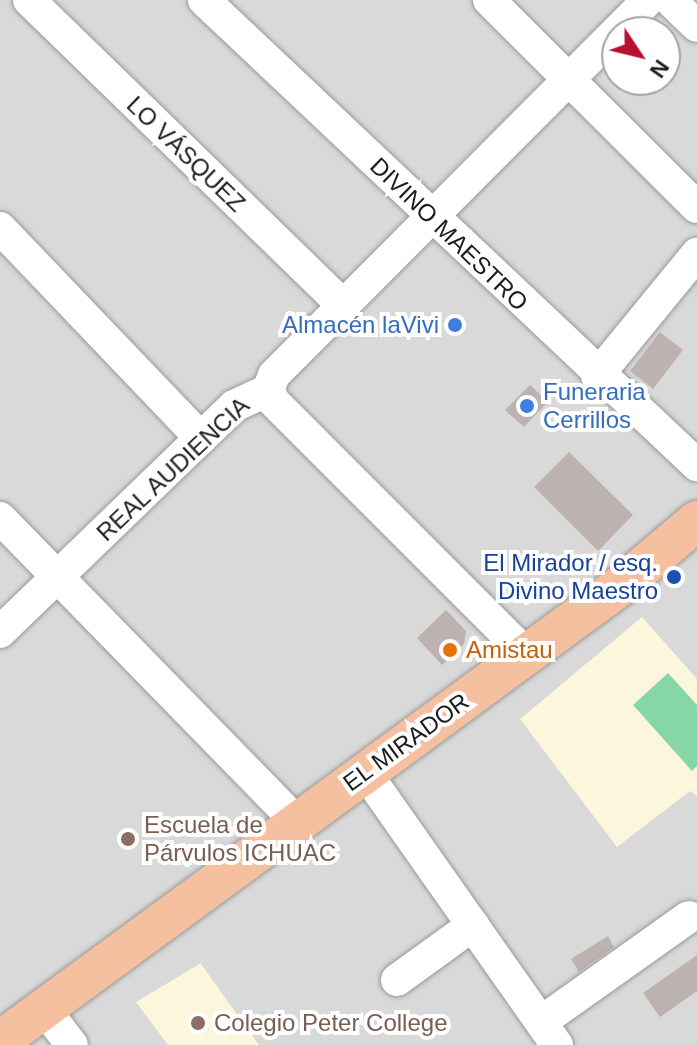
<!DOCTYPE html>
<html>
<head>
<meta charset="utf-8">
<style>
  body { margin:0 }
  #map { position:relative; width:697px; height:1045px; overflow:hidden; background:#ece7e2; font-family:Arial,sans-serif }
  div>[style] { position:absolute }
  .residential>* { inset:0; background:#dad9d9 }
  .education>* { inset:0; background:#fcf6dc }
  .pitch>* { inset:0; background:#86d6a8 }
  .building>* { inset:0; background:#bcb2af }
  .roads { filter:drop-shadow(0 0 2px #999) drop-shadow(0 0 2px #999) }
  .minor>* { height:32px; margin:-16px; padding:0 16px; transform-origin:16px; border-radius:16px; background:#fff }
  .major>* { height:40px; margin:-20px; padding:0 20px; transform-origin:20px; border-radius:20px; background:#f4c0a0 }
  .dots>* { width:22px; height:22px; translate:-50% -50%; box-sizing:border-box; border:4px solid #fff; border-radius:50% }
  span { translate:-50% -50%; white-space:nowrap; text-align:center; line-height:1.15; -webkit-text-stroke:8px #fff; paint-order:stroke }
  .street-label { font-size:24px; color:#1c1c1c }
  .shop-label { font-size:24px; color:#366cbe }
  .right { translate:-100% -50%; text-align:right }
  .left { translate:0 -50%; text-align:left }
  .transit-label { font-size:24px; color:#164399 }
  .food-label { font-size:24px; color:#c56008 }
  .education-label { font-size:24px; color:#785e54 }
  .north { position:absolute; left:601px; top:16px; width:80px; height:80px; box-sizing:border-box; background:#fff; border:2px solid #a4a4a4; border-radius:50%; rotate:125deg; font-size:22px; font-weight:700; line-height:32px; text-align:center; color:#1c1c1c }
  .north::after { content:''; display:block; margin:auto; width:28px; height:36px; background:#b8102f; clip-path:polygon(50% 0,100% 100%,50% 72%,0 100%) }
</style>
</head>
<body>
<div id="map">
  <div class="residential">
    <div style="clip-path:polygon(evenodd,0 0,697px 0,697px 1045px,0 1045px,0 0,617px 32px,665px 32px,665px 80px,617px 80px,617px 32px)"></div>
  </div>
  <div class="education">
    <div style="clip-path:polygon(642px 617px,697px 679px,697px 796px,690px 791px,617px 847px,520px 719px)"></div>
    <div style="clip-path:polygon(201px 963px,201px 964px,259px 1045px,168px 1045px,136px 1002px)"></div>
  </div>
  <div class="pitch">
    <div style="clip-path:polygon(668px 673px,697px 705px,697px 766px,692px 771px,633px 705px)"></div>
  </div>
  <div class="building">
    <div style="clip-path:polygon(660px 332px,683px 350px,653px 389px,630px 371px)"></div>
    <div style="clip-path:polygon(530px 385px,548px 402px,524px 427px,505px 410px)"></div>
    <div style="clip-path:polygon(569px 452px,633px 515px,598px 551px,534px 487px)"></div>
    <div style="clip-path:polygon(446px 610px,466px 631px,464px 644px,442px 665px,417px 638px)"></div>
    <div style="clip-path:polygon(608px 936px,614px 947px,579px 972px,571px 959px)"></div>
    <div style="clip-path:polygon(697px 955px,697px 991px,660px 1017px,643px 993px)"></div>
  </div>
  <div class="roads">
    <div class="minor">
      <div style="left:29px;top:0;width:439px;rotate:44.2deg"></div>
      <div style="left:204px;top:0;width:678px;rotate:43.33deg"></div>
      <div style="left:489px;top:0;width:293px;rotate:44.9deg"></div>
      <div style="left:670px;top:0;width:37px;rotate:44deg"></div>
      <div style="left:0;top:228px;width:291px;rotate:46.3deg"></div>
      <div style="left:597px;top:376px;width:158px;rotate:-50.7deg"></div>
      <div style="left:268px;top:390px;width:16px;rotate:-68deg"></div>
      <div style="left:274px;top:375px;width:530px;rotate:-45.08deg"></div>
      <div style="left:268px;top:390px;width:13px;rotate:63deg"></div>
      <div style="left:274px;top:402px;width:356px;rotate:45deg"></div>
      <div style="left:0;top:518px;width:425px;rotate:45.7deg"></div>
      <div style="left:0;top:632px;width:325px;rotate:-44deg"></div>
      <div style="left:234px;top:406px;width:38px;rotate:-25deg"></div>
      <div style="left:365px;top:772px;width:334px;rotate:54.9deg"></div>
      <div style="left:397px;top:980px;width:94px;rotate:-35.9deg"></div>
      <div style="left:45px;top:1010px;width:44px;rotate:52.4deg"></div>
      <div style="left:541px;top:1022px;width:181px;rotate:-35.4deg"></div>
    </div>
    <div class="major">
      <div style="left:0;top:1041px;width:769px;rotate:-36.27deg"></div>
      <div style="left:620px;top:586px;width:101px;rotate:-40.2deg"></div>
    </div>
  </div>
  <div class="dots">
    <div style="left:455px;top:325px;background:#3f7fe0"></div>
    <div style="left:527px;top:406px;background:#3f7fe0"></div>
    <div style="left:674px;top:577px;background:#1a4fb4"></div>
    <div style="left:450px;top:650px;background:#e8710a"></div>
    <div style="left:128px;top:839px;background:#8d6e63"></div>
    <div style="left:198px;top:1023px;background:#8d6e63"></div>
  </div>
  <div class="street-label">
    <span style="left:186px;top:154px;rotate:44deg">LO VÁSQUEZ</span>
    <span style="left:449px;top:234px;rotate:44deg">DIVINO MAESTRO</span>
    <span style="left:173px;top:469px;rotate:-43deg">REAL AUDIENCIA</span>
    <span style="left:406px;top:742px;rotate:-36deg">EL MIRADOR</span>
  </div>
  <div class="shop-label">
    <span class="right" style="left:439px;top:325px">Almacén laVivi</span>
    <span class="left" style="left:543px;top:406px">Funeraria<br>Cerrillos</span>
  </div>
  <div class="transit-label">
    <span class="right" style="left:658px;top:577px">El Mirador / esq.<br>Divino Maestro</span>
  </div>
  <div class="food-label">
    <span class="left" style="left:466px;top:650px">Amistau</span>
  </div>
  <div class="education-label">
    <span class="left" style="left:144px;top:839px">Escuela de<br>Párvulos ICHUAC</span>
    <span class="left" style="left:214px;top:1023px">Colegio Peter College</span>
  </div>
  <div class="north">N</div>
</div>
</body>
</html>
